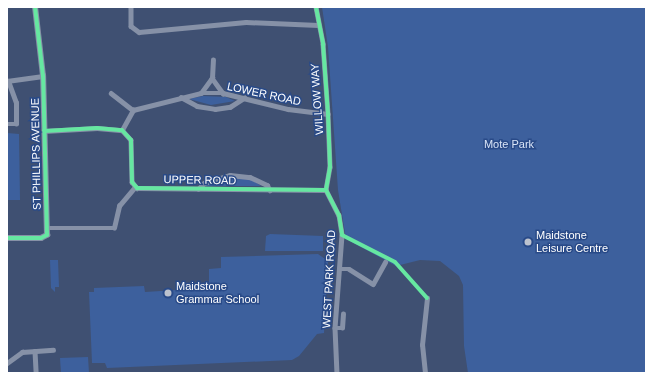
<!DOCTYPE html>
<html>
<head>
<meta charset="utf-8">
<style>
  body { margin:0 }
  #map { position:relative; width:653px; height:380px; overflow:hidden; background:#3f5072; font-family:Helvetica,sans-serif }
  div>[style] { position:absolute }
  .green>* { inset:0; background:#3d609d }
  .minor>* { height:4.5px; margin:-2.25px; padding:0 2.25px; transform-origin:2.25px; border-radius:2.25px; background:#8691a7 }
  .tertiary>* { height:5.5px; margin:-2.75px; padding:0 2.75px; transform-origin:2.75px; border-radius:2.75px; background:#8691a7 }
  .cycleway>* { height:4px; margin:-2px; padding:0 2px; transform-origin:2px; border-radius:2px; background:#66e7a1 }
  .dots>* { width:11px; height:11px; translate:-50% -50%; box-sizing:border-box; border:2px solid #294a88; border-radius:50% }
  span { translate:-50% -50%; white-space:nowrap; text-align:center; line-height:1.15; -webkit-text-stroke:3px #294a88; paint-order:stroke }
  .street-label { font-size:11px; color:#fff }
  .park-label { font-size:11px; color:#d9e4f7 }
  .poi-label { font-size:11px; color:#fff }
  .left { translate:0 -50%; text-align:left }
  .frame { position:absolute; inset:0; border:8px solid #fff; pointer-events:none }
</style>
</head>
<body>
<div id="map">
  <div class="green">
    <div style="clip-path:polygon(322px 7px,646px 7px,646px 373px,468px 373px,464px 346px,463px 285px,459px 276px,440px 261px,420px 260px,396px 266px,346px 239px,338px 190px,328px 47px)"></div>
    <div style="clip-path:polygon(203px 96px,226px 97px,235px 101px,211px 105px,189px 99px)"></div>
    <div style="clip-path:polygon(7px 133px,19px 134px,20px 200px,7px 200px)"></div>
    <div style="clip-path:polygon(231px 177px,252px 180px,261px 186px,206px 186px,206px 183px)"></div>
    <div style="clip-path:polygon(270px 234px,323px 236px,323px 251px,265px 251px,266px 236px)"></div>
    <div style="clip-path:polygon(318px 254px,328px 261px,324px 333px,317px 334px,299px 356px,292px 360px,107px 368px,105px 363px,92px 363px,89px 292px,94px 292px,94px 288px,144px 286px,145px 292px,209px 288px,209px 269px,221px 268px,221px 257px)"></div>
    <div style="clip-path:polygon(50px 260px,58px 260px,59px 287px,55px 287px,55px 292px,51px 288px)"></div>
    <div style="clip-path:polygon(88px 357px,89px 373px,61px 373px,60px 358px)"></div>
  </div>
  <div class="minor">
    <div style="left:131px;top:7px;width:19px;rotate:90deg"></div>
    <div style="left:131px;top:26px;width:10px;rotate:37deg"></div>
    <div style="left:139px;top:32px;width:107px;rotate:-5.3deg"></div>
    <div style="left:246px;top:22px;width:72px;rotate:2.4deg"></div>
    <div style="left:316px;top:7px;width:38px;rotate:79deg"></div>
    <div style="left:323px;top:44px;width:70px;rotate:85.9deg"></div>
    <div style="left:328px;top:114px;width:53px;rotate:87.8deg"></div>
    <div style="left:330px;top:167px;width:23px;rotate:100deg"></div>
    <div style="left:212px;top:78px;width:19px;rotate:54deg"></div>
    <div style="left:7px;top:81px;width:36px;rotate:-8deg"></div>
    <div style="left:111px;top:93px;width:28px;rotate:38deg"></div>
    <div style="left:201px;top:93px;width:19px;rotate:-54deg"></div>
    <div style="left:212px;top:78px;width:18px;rotate:-87deg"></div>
    <div style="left:181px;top:97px;width:18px;rotate:29deg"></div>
    <div style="left:197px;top:106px;width:18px;rotate:9deg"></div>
    <div style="left:215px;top:109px;width:15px;rotate:-8deg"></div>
    <div style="left:230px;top:107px;width:17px;rotate:-33deg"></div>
    <div style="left:7px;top:124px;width:9px"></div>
    <div style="left:16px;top:124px;width:21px;rotate:-90deg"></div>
    <div style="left:16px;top:103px;width:23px;rotate:-110deg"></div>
    <div style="left:122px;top:130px;width:23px;rotate:-61deg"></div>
    <div style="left:133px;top:110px;width:70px;rotate:-14deg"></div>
    <div style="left:201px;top:93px;width:22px"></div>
    <div style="left:223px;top:93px;width:67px;rotate:13.8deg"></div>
    <div style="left:288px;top:109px;width:40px;rotate:7.1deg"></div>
    <div style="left:44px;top:131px;width:53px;rotate:-3.2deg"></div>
    <div style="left:97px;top:128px;width:25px;rotate:5deg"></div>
    <div style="left:122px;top:130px;width:13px;rotate:48deg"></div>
    <div style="left:131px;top:140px;width:42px;rotate:88.6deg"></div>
    <div style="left:132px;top:182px;width:8px;rotate:50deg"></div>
    <div style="left:137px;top:188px;width:189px;rotate:0.6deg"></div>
    <div style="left:198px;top:189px;width:8px;rotate:-45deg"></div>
    <div style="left:204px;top:183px;width:27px;rotate:-17deg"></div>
    <div style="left:230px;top:175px;width:20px;rotate:6deg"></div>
    <div style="left:250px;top:177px;width:19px;rotate:25deg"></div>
    <div style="left:267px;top:185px;width:6px;rotate:59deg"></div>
    <div style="left:326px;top:190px;width:28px;rotate:63deg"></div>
    <div style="left:339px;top:215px;width:20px;rotate:81deg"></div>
    <div style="left:342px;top:235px;width:93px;rotate:94.3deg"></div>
    <div style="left:335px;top:328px;width:45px;rotate:87.5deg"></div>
    <div style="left:47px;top:228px;width:67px"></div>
    <div style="left:114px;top:228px;width:23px;rotate:-77deg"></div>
    <div style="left:119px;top:206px;width:25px;rotate:-50deg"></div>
    <div style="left:339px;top:269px;width:10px"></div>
    <div style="left:349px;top:269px;width:28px;rotate:32deg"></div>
    <div style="left:373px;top:284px;width:25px;rotate:-61deg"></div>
    <div style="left:335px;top:328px;width:7px"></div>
    <div style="left:342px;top:328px;width:14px;rotate:-86deg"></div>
    <div style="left:35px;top:351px;width:22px;rotate:87deg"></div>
    <div style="left:7px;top:363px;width:19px;rotate:-36deg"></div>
    <div style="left:22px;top:352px;width:31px;rotate:-4deg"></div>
    <div style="left:425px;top:373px;width:28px;rotate:-96deg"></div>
    <div style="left:422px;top:345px;width:47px;rotate:-83.9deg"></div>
  </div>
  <div class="tertiary">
    <div style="left:7px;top:238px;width:34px"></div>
    <div style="left:41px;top:238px;width:7px;rotate:-27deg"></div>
    <div style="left:47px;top:235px;width:159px;rotate:-91.4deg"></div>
    <div style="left:43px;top:76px;width:69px;rotate:-96.6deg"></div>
  </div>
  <div class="cycleway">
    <div style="left:316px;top:7px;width:38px;rotate:79deg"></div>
    <div style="left:323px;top:44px;width:70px;rotate:85.9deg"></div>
    <div style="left:328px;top:114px;width:53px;rotate:87.8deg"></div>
    <div style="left:330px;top:167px;width:23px;rotate:100deg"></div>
    <div style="left:44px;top:131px;width:53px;rotate:-3.2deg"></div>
    <div style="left:97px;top:128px;width:25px;rotate:5deg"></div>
    <div style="left:122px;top:130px;width:13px;rotate:48deg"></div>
    <div style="left:131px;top:140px;width:42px;rotate:88.6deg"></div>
    <div style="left:132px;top:182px;width:8px;rotate:50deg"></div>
    <div style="left:137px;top:188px;width:189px;rotate:0.6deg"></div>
    <div style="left:326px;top:190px;width:28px;rotate:63deg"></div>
    <div style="left:339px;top:215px;width:20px;rotate:81deg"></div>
    <div style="left:342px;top:235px;width:59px;rotate:27deg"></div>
    <div style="left:395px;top:262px;width:48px;rotate:48.4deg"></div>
    <div style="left:7px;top:238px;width:34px"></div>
    <div style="left:41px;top:238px;width:7px;rotate:-27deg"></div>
    <div style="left:47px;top:235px;width:159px;rotate:-91.4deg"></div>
    <div style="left:43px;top:76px;width:69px;rotate:-96.6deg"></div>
  </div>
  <div class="dots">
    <div style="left:528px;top:242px;background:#bcc2ce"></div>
    <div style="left:168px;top:293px;background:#bcc2ce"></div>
  </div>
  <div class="street-label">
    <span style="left:264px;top:94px;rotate:12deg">LOWER ROAD</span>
    <span style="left:317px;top:99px;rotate:-94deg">WILLOW WAY</span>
    <span style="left:36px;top:154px;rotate:-91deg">ST PHILLIPS AVENUE</span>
    <span style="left:200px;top:180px;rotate:1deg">UPPER ROAD</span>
    <span style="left:329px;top:279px;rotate:-87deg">WEST PARK ROAD</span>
  </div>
  <div class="park-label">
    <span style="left:509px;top:144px">Mote Park</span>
  </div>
  <div class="poi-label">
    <span class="left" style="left:536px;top:242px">Maidstone<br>Leisure Centre</span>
    <span class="left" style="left:176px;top:293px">Maidstone<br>Grammar School</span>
  </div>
  <div class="frame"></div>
</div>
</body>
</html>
